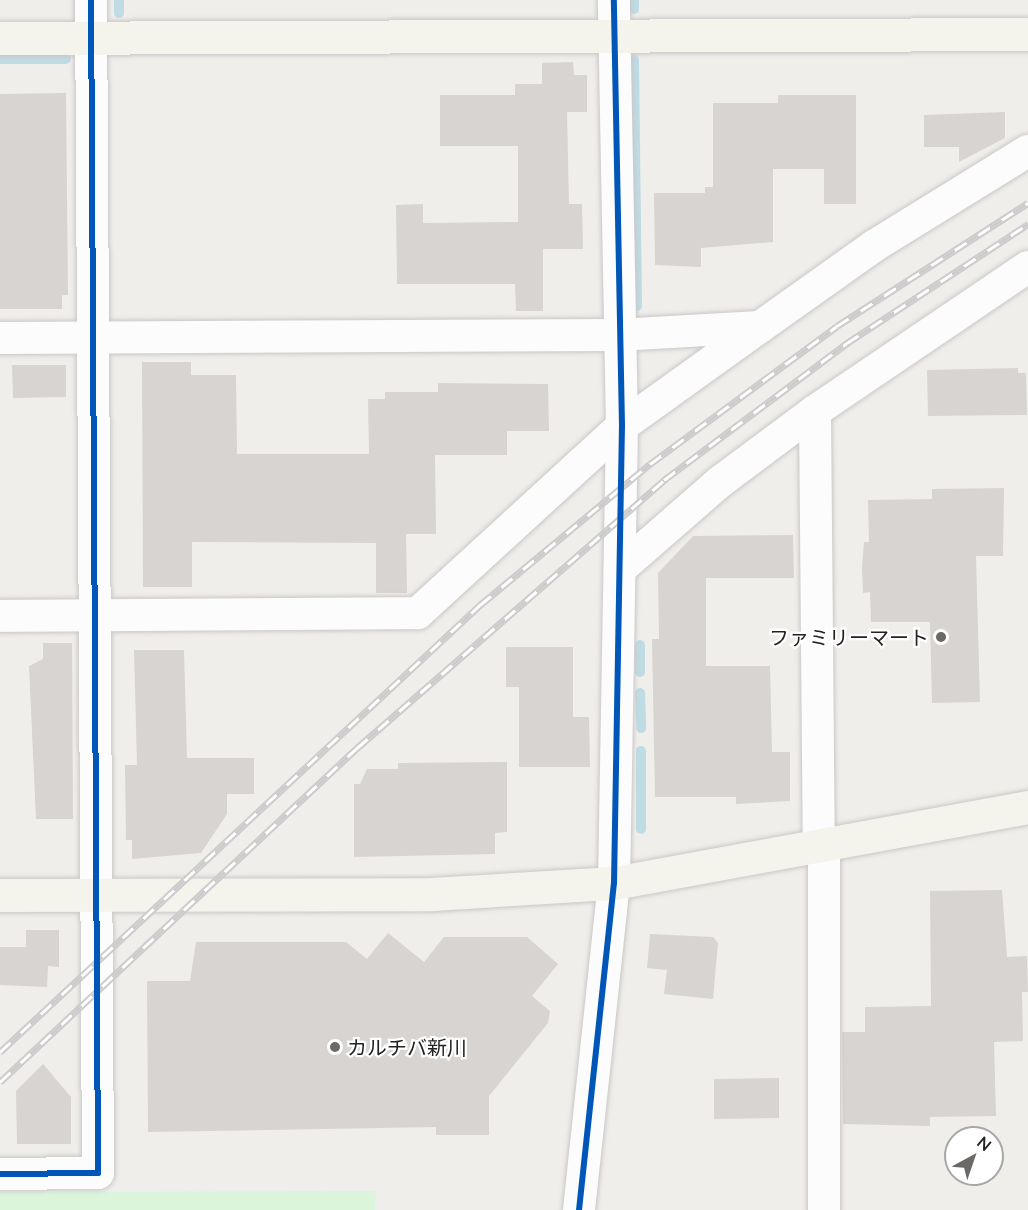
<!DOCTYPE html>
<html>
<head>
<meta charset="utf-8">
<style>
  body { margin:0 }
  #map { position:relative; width:1028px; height:1210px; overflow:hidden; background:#f0eeeb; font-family:Lato,"Noto Sans JP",sans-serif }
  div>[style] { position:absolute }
  .park>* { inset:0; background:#daf5da }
  .stream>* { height:10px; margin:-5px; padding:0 5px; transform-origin:5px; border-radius:5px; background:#bfdbe3 }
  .building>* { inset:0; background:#d7d4d2 }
  .roads { filter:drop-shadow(0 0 2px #c9c8c7) drop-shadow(0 0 2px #c9c8c7) }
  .street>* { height:32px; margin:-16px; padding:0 16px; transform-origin:16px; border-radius:16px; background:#fdfcfc }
  .secondary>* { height:33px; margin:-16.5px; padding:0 16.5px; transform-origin:16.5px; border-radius:16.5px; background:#f4f4ed }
  .rail>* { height:7px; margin-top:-3.5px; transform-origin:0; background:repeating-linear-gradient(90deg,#fff 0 14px,#ccc 0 28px); box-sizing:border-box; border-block:2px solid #ccc }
  .cycleway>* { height:6px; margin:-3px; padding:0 3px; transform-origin:3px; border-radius:3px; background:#0057b8 }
  .dots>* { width:16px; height:16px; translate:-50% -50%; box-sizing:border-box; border:3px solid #fff; border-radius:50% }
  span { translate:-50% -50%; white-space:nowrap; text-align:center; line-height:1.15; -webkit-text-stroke:4.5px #fff; paint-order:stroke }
  .poi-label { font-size:20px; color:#222 }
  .right { translate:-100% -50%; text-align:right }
  .left { translate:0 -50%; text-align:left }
  .north { position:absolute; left:944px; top:1126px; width:60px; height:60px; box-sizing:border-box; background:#fff; border:2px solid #a7a7a7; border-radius:50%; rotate:40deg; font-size:16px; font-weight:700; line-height:24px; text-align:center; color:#222 }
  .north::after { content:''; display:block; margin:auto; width:21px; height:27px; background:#6a6968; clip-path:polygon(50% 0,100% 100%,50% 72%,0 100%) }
</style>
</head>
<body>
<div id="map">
  <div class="park">
    <div style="clip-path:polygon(376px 1191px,375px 1210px,0 1210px,0 1192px)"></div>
  </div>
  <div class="stream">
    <div style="left:119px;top:0;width:13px;rotate:90deg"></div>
    <div style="left:634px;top:0;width:9px;rotate:90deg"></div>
    <div style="left:0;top:59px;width:66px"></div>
    <div style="left:634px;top:60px;width:246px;rotate:89.3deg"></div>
    <div style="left:640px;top:645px;width:27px;rotate:90deg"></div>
    <div style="left:640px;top:693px;width:35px;rotate:88deg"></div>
    <div style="left:641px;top:751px;width:78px;rotate:90deg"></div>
  </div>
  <div class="building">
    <div style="clip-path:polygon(573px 62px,574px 75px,587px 75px,587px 112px,567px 112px,569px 204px,582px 204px,583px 249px,543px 249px,543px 311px,516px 311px,515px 284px,397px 284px,396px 205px,423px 204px,423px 223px,518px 222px,518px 146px,440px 146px,440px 95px,515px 95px,515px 84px,542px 84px,542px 63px)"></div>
    <div style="clip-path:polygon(66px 93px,68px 295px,62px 295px,62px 309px,0 309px,0 94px)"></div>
    <div style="clip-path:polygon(778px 95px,856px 95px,856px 204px,824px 204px,824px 169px,773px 169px,773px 242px,701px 248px,701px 267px,655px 265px,654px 193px,705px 193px,705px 187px,713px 187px,713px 103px,778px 103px)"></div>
    <div style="clip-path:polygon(1005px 112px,1005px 138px,959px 162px,959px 147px,924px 147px,924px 115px)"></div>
    <div style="clip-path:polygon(142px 362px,191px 362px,191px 375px,236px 375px,237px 454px,369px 454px,368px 399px,385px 399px,385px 392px,438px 392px,438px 383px,548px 384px,549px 431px,507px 431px,507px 455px,435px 455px,436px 534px,406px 534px,407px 593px,376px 593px,376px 543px,192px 542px,192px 587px,143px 587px)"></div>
    <div style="clip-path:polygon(12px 365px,66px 365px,66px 397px,13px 398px)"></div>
    <div style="clip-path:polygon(1018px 368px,1018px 373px,1026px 373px,1027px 415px,928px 416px,927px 370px)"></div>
    <div style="clip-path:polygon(1004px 488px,1003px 556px,976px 556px,980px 702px,932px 703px,930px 622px,871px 622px,870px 592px,863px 593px,862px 567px,864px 542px,869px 542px,868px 500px,932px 499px,932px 489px)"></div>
    <div style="clip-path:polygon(793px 535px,794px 578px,706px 578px,706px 666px,770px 666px,772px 752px,790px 752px,790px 801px,736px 804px,736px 797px,655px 797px,652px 639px,659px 639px,658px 573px,693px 536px)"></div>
    <div style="clip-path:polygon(43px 643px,72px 643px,73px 819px,36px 819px,29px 666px,43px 659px)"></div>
    <div style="clip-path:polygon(506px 647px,573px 647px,573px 717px,589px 717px,590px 767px,519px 767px,519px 687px,506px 687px)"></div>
    <div style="clip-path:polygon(134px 650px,184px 650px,187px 758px,254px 758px,254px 794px,227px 794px,227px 814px,201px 853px,132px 859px,132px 840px,126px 840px,125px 765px,137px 765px)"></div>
    <div style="clip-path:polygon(507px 762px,507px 832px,495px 833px,495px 854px,354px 857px,354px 784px,360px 784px,367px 769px,398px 769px,398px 763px)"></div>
    <div style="clip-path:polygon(1002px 890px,1007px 957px,1027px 956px,1028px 992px,1022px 992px,1023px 1041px,994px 1042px,996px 1116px,930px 1117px,930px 1126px,843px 1124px,842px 1032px,865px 1032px,865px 1007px,931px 1006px,930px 891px)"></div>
    <div style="clip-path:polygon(26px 930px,59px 930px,59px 967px,48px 966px,47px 987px,0 985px,0 947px,26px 947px)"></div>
    <div style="clip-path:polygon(388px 933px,424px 962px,444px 937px,527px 937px,558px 964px,532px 996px,550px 1011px,548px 1023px,489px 1096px,489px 1135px,436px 1135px,436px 1127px,148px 1132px,147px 981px,190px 981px,196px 942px,346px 942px,367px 959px)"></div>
    <div style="clip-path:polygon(650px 934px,713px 937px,718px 943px,713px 999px,664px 994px,667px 970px,647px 968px)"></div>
    <div style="clip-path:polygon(43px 1064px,71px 1097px,71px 1144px,17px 1144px,16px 1091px)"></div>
    <div style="clip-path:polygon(779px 1078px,779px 1118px,714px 1119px,714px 1079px)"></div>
  </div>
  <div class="roads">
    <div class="street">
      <div style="left:0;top:338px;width:617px;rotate:-0.28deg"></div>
      <div style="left:617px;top:335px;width:143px;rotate:-3.2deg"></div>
      <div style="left:760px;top:327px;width:140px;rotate:-35.4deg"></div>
      <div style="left:874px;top:246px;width:181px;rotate:-31.7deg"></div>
      <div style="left:815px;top:411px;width:434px;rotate:89.5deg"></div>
      <div style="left:620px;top:569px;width:134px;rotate:-41.1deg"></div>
      <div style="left:721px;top:481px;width:117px;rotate:-36.7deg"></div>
      <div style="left:815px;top:411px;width:257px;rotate:-34.1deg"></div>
      <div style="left:0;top:616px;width:418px;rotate:-0.4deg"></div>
      <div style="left:418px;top:613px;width:277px;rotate:-42.5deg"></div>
      <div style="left:622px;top:426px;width:170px;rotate:-35.7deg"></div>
      <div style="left:824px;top:844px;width:366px;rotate:90deg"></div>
      <div style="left:0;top:1174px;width:98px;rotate:-0.6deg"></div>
      <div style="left:98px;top:1173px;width:1173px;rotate:-90.34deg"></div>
      <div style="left:579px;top:1210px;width:329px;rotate:-83.9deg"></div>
      <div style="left:614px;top:883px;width:457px;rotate:-89deg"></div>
      <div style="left:622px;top:426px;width:426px;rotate:-91.1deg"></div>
    </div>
    <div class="secondary">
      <div style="left:0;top:38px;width:1028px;rotate:-0.22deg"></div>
      <div style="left:0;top:895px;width:432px;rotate:-0.1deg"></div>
      <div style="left:432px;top:894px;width:182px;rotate:-3.5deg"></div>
      <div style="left:614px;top:883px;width:421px;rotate:-10.4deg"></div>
    </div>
  </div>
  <div class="rail">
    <div style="left:0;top:1052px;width:656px;rotate:-42.96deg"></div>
    <div style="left:480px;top:605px;width:221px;rotate:-39.7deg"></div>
    <div style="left:650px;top:464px;width:232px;rotate:-36.4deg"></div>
    <div style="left:837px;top:326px;width:227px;rotate:-32.8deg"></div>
    <div style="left:0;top:1082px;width:489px;rotate:-43.1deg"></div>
    <div style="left:357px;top:748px;width:408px;rotate:-41.1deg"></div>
    <div style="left:664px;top:480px;width:229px;rotate:-36.8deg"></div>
    <div style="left:847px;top:343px;width:217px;rotate:-33.3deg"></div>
  </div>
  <div class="cycleway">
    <div style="left:0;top:1174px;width:98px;rotate:-0.6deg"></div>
    <div style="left:98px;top:1173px;width:1173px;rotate:-90.34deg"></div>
    <div style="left:579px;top:1210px;width:329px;rotate:-83.9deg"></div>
    <div style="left:614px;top:883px;width:457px;rotate:-89deg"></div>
    <div style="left:622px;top:426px;width:426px;rotate:-91.1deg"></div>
  </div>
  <div class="dots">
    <div style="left:941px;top:637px;background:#6a6968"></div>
    <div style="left:335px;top:1047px;background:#6a6968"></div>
  </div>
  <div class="poi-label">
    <span class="right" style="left:929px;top:637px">ファミリーマート</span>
    <span class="left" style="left:347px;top:1047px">カルチバ新川</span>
  </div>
  <div class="north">N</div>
</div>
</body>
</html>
